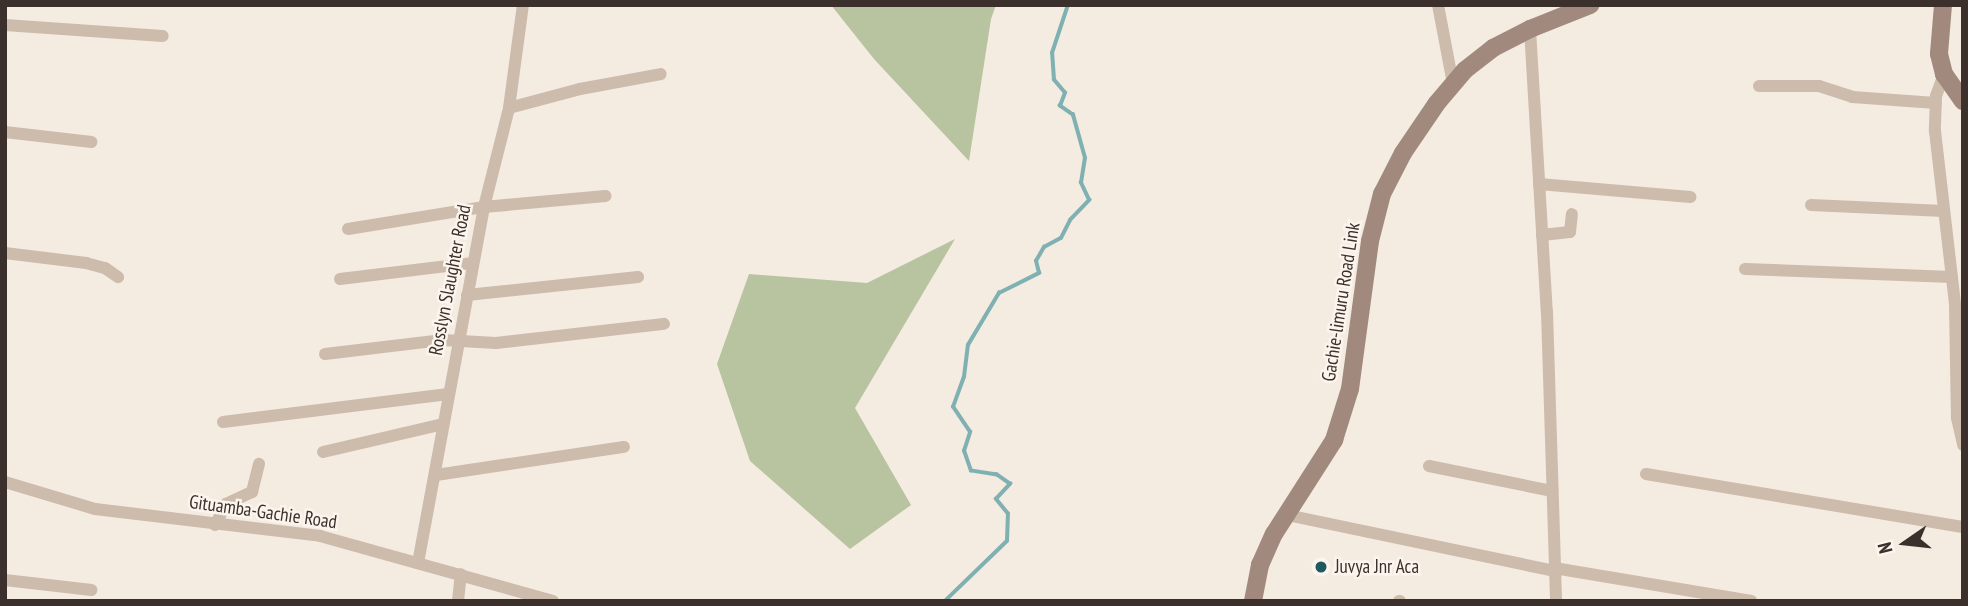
<!DOCTYPE html>
<html>
<head>
<meta charset="utf-8">
<style>
  body { margin:0 }
  #map { position:relative; width:1968px; height:606px; overflow:hidden; background:#f4ebe1; font-family:"PT Sans Narrow",sans-serif }
  div>[style] { position:absolute }
  .green>* { inset:0; background:#b8c4a0 }
  .stream>* { height:3.5px; margin:-1.75px; padding:0 1.75px; transform-origin:1.75px; border-radius:1.75px; background:#7fb0b2 }
  .street>* { height:12px; margin:-6px; padding:0 6px; transform-origin:6px; border-radius:6px; background:#cdbbac }
  .secondary>* { height:18px; margin:-9px; padding:0 9px; transform-origin:9px; border-radius:9px; background:#a18a7d }
  .dots>* { width:19px; height:19px; translate:-50% -50%; box-sizing:border-box; border:4px solid #fbf5ee; border-radius:50% }
  span { translate:-50% -50%; white-space:nowrap; text-align:center; line-height:1.15; -webkit-text-stroke:5px #fbf5ee; paint-order:stroke }
  .street-label { font-size:19px; color:#3b302b }
  .poi-label { font-size:19px; color:#3b302b }
  .left { translate:0 -50%; text-align:left }
  .frame { position:absolute; inset:0; border:7px solid #3b302b; pointer-events:none }
  .north { position:absolute; left:1870px; top:508px; width:70px; height:70px; -webkit-text-stroke:5px #fbf5ee; paint-order:stroke; rotate:256deg; font-size:19px; font-weight:700; line-height:28px; text-align:center; color:#3b302b }
  .north::after { content:''; display:block; margin:auto; width:24px; height:32px; background:#3b302b; clip-path:polygon(50% 0,100% 100%,50% 72%,0 100%) }
</style>
</head>
<body>
<div id="map">
  <div class="green">
    <div style="clip-path:polygon(831px 5px,996px 5px,991px 19px,969px 161px,874px 59px)"></div>
    <div style="clip-path:polygon(955px 239px,855px 408px,911px 505px,850px 549px,750px 461px,717px 364px,749px 274px,867px 283px)"></div>
  </div>
  <div class="stream">
    <div style="left:945px;top:601px;width:86px;rotate:-44.1deg"></div>
    <div style="left:1007px;top:541px;width:27px;rotate:-88deg"></div>
    <div style="left:1008px;top:514px;width:19px;rotate:-129deg"></div>
    <div style="left:996px;top:499px;width:21px;rotate:-47deg"></div>
    <div style="left:1010px;top:484px;width:16px;rotate:-145deg"></div>
    <div style="left:997px;top:475px;width:26px;rotate:-171deg"></div>
    <div style="left:971px;top:471px;width:21px;rotate:-109deg"></div>
    <div style="left:964px;top:451px;width:20px;rotate:-72deg"></div>
    <div style="left:970px;top:432px;width:30px;rotate:-124deg"></div>
    <div style="left:953px;top:407px;width:32px;rotate:-70deg"></div>
    <div style="left:964px;top:377px;width:32px;rotate:-83deg"></div>
    <div style="left:968px;top:345px;width:61px;rotate:-59.2deg"></div>
    <div style="left:999px;top:293px;width:45px;rotate:-26.6deg"></div>
    <div style="left:1039px;top:273px;width:12px;rotate:-104deg"></div>
    <div style="left:1036px;top:261px;width:16px;rotate:-60deg"></div>
    <div style="left:1044px;top:247px;width:19px;rotate:-28deg"></div>
    <div style="left:1061px;top:238px;width:20px;rotate:-63deg"></div>
    <div style="left:1070px;top:220px;width:28px;rotate:-46deg"></div>
    <div style="left:1089px;top:200px;width:19px;rotate:-115deg"></div>
    <div style="left:1081px;top:183px;width:25px;rotate:-81deg"></div>
    <div style="left:1085px;top:158px;width:45px;rotate:-105.6deg"></div>
    <div style="left:1073px;top:115px;width:16px;rotate:-145deg"></div>
    <div style="left:1060px;top:106px;width:14px;rotate:-69deg"></div>
    <div style="left:1065px;top:93px;width:17px;rotate:-130deg"></div>
    <div style="left:1054px;top:80px;width:27px;rotate:-94deg"></div>
    <div style="left:1052px;top:53px;width:51px;rotate:-71.6deg"></div>
  </div>
  <div class="street">
    <div style="left:1438px;top:5px;width:80px;rotate:79.2deg"></div>
    <div style="left:5px;top:25px;width:158px;rotate:4deg"></div>
    <div style="left:1530px;top:29px;width:284px;rotate:86.6deg"></div>
    <div style="left:1547px;top:312px;width:289px;rotate:88.2deg"></div>
    <div style="left:1944px;top:74px;width:23px;rotate:110deg"></div>
    <div style="left:1936px;top:96px;width:35px;rotate:92deg"></div>
    <div style="left:1935px;top:131px;width:175px;rotate:83.4deg"></div>
    <div style="left:1955px;top:305px;width:113px;rotate:89deg"></div>
    <div style="left:1957px;top:418px;width:28px;rotate:77deg"></div>
    <div style="left:1759px;top:86px;width:60px"></div>
    <div style="left:1819px;top:86px;width:35px;rotate:18deg"></div>
    <div style="left:1852px;top:97px;width:84px;rotate:4.1deg"></div>
    <div style="left:509px;top:108px;width:73px;rotate:-15deg"></div>
    <div style="left:580px;top:89px;width:82px;rotate:-10.5deg"></div>
    <div style="left:5px;top:132px;width:87px;rotate:6.6deg"></div>
    <div style="left:1539px;top:184px;width:152px;rotate:4.9deg"></div>
    <div style="left:1811px;top:205px;width:133px;rotate:2.6deg"></div>
    <div style="left:348px;top:229px;width:138px;rotate:-9.2deg"></div>
    <div style="left:484px;top:207px;width:122px;rotate:-5.2deg"></div>
    <div style="left:1542px;top:235px;width:28px;rotate:-6deg"></div>
    <div style="left:1570px;top:232px;width:18px;rotate:-84deg"></div>
    <div style="left:5px;top:253px;width:82px;rotate:7deg"></div>
    <div style="left:86px;top:263px;width:20px;rotate:15deg"></div>
    <div style="left:105px;top:268px;width:16px;rotate:35deg"></div>
    <div style="left:1745px;top:269px;width:207px;rotate:2.2deg"></div>
    <div style="left:340px;top:279px;width:134px;rotate:-6.9deg"></div>
    <div style="left:467px;top:295px;width:172px;rotate:-6deg"></div>
    <div style="left:325px;top:354px;width:119px;rotate:-6.8deg"></div>
    <div style="left:443px;top:340px;width:53px;rotate:3.2deg"></div>
    <div style="left:496px;top:343px;width:169px;rotate:-6.5deg"></div>
    <div style="left:223px;top:422px;width:227px;rotate:-7.1deg"></div>
    <div style="left:323px;top:452px;width:123px;rotate:-13.1deg"></div>
    <div style="left:1429px;top:466px;width:126px;rotate:11.5deg"></div>
    <div style="left:1646px;top:474px;width:321px;rotate:9.5deg"></div>
    <div style="left:436px;top:475px;width:190px;rotate:-8.5deg"></div>
    <div style="left:5px;top:482px;width:94px;rotate:16.7deg"></div>
    <div style="left:95px;top:509px;width:227px;rotate:6.8deg"></div>
    <div style="left:320px;top:536px;width:242px;rotate:15.6deg"></div>
    <div style="left:1287px;top:515px;width:273px;rotate:11.8deg"></div>
    <div style="left:215px;top:525px;width:24px;rotate:-62deg"></div>
    <div style="left:226px;top:504px;width:29px;rotate:-25deg"></div>
    <div style="left:252px;top:492px;width:29px;rotate:-76deg"></div>
    <div style="left:418px;top:563px;width:362px;rotate:-79.5deg"></div>
    <div style="left:484px;top:207px;width:102px;rotate:-75.8deg"></div>
    <div style="left:509px;top:108px;width:104px;rotate:-82.3deg"></div>
    <div style="left:1554px;top:568px;width:200px;rotate:9.5deg"></div>
    <div style="left:5px;top:580px;width:87px;rotate:6.6deg"></div>
    <div style="left:458px;top:601px;width:27px;rotate:-84deg"></div>
    <div style="left:1399px;top:601px;width:1px"></div>
  </div>
  <div class="secondary">
    <div style="left:1943px;top:5px;width:49px;rotate:94.7deg"></div>
    <div style="left:1939px;top:54px;width:21px;rotate:76deg"></div>
    <div style="left:1944px;top:74px;width:33px;rotate:55deg"></div>
    <div style="left:1253px;top:601px;width:37px;rotate:-79deg"></div>
    <div style="left:1260px;top:565px;width:34px;rotate:-66deg"></div>
    <div style="left:1274px;top:534px;width:112px;rotate:-57.4deg"></div>
    <div style="left:1334px;top:440px;width:53px;rotate:-72.6deg"></div>
    <div style="left:1350px;top:389px;width:149px;rotate:-82.3deg"></div>
    <div style="left:1370px;top:241px;width:49px;rotate:-75.7deg"></div>
    <div style="left:1382px;top:194px;width:46px;rotate:-62.9deg"></div>
    <div style="left:1403px;top:153px;width:60px;rotate:-55.8deg"></div>
    <div style="left:1437px;top:103px;width:43px;rotate:-49.7deg"></div>
    <div style="left:1465px;top:70px;width:36px;rotate:-38deg"></div>
    <div style="left:1493px;top:48px;width:42px;rotate:-27.2deg"></div>
    <div style="left:1530px;top:29px;width:65px;rotate:-21.8deg"></div>
  </div>
  <div class="dots">
    <div style="left:1321px;top:567px;background:#1f5a5e"></div>
  </div>
  <div class="street-label">
    <span style="left:450px;top:280px;rotate:-79deg">Rosslyn Slaughter Road</span>
    <span style="left:1341px;top:302px;rotate:-81deg">Gachie-limuru Road Link</span>
    <span style="left:263px;top:512px;rotate:8deg">Gituamba-Gachie Road</span>
  </div>
  <div class="poi-label">
    <span class="left" style="left:1335px;top:567px">Juvya Jnr Aca</span>
  </div>
  <div class="frame"></div>
  <div class="north">N</div>
</div>
</body>
</html>
